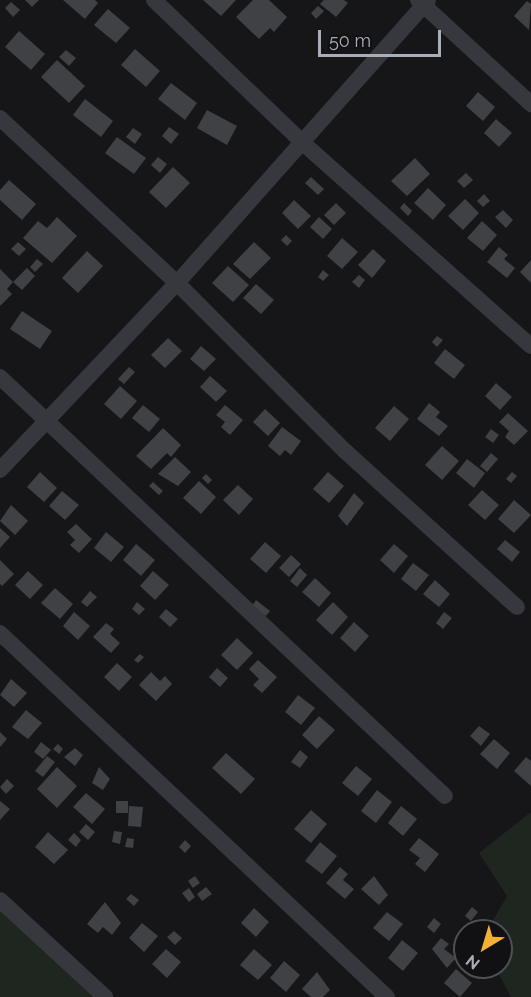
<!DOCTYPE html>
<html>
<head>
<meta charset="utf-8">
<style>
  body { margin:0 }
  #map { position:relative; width:531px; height:997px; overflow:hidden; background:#161618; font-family:Raleway,sans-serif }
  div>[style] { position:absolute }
  .green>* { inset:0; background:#1e261f }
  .building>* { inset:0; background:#404145 }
  .minor>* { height:16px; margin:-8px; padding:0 8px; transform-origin:8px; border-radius:8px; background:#37383d }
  span { translate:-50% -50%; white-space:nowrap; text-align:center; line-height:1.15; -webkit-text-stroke:4.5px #111113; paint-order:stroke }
  .north { position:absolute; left:453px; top:919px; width:60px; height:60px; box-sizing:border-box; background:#111113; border:2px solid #4d4f55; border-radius:50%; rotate:218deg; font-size:16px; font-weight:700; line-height:24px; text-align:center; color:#a8adb8 }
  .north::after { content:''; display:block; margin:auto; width:21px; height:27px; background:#f2b134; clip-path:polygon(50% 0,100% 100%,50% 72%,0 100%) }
  .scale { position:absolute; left:318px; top:30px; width:123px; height:27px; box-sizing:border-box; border:3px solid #a8adb8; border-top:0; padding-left:8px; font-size:18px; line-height:21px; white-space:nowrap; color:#a8adb8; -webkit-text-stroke:4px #111113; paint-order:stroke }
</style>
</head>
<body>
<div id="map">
  <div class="green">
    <div style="clip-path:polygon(531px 812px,531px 997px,511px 997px,495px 967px,501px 967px,501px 931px,487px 931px,507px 896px,479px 853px)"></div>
    <div style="clip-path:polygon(0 900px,105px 997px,0 997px)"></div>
  </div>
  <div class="building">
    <div style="clip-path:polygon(25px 0,39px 0,32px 7px)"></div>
    <div style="clip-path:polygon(63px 0,95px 0,98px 3px,85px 19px)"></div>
    <div style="clip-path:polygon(203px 0,236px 0,221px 16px)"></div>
    <div style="clip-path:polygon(253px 0,269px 0,287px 17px,274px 32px,270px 28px,259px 39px,236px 17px)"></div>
    <div style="clip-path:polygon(324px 0,344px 0,348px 3px,336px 17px,320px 4px)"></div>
    <div style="clip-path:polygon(527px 1px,531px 4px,529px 30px,514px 16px)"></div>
    <div style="clip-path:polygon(11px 2px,20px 10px,13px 17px,5px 8px)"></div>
    <div style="clip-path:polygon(318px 6px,324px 11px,316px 19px,311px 13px)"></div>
    <div style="clip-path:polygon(108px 9px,130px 28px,116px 43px,94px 25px)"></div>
    <div style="clip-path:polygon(19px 31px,45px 54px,31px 70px,5px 47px)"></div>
    <div style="clip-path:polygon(135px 49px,160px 71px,146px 87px,121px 65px)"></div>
    <div style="clip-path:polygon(66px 50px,76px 58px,69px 66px,59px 57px)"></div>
    <div style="clip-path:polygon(57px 60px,85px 86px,69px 103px,41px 77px)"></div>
    <div style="clip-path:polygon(171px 83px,197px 103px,185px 120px,158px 99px)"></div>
    <div style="clip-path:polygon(478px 92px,495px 107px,483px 121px,466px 106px)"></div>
    <div style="clip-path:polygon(85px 99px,113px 121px,101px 137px,73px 115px)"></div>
    <div style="clip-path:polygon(207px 110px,237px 126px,227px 145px,197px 128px)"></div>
    <div style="clip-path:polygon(496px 119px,512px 133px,499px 147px,484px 133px)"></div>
    <div style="clip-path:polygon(169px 127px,179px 134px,171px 144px,162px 136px)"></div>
    <div style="clip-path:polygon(133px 128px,142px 134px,135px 144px,126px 137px)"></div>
    <div style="clip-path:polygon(117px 137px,146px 158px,134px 174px,105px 153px)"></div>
    <div style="clip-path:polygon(158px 157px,167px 164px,160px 173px,151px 165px)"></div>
    <div style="clip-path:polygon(415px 158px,430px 174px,407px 196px,391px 181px)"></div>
    <div style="clip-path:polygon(173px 167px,190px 183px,166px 208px,149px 192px)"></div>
    <div style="clip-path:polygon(466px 173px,473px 180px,464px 188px,457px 181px)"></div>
    <div style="clip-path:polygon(311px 177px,324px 189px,318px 195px,305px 183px)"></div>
    <div style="clip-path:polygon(9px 180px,36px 204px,22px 220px,0 200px,0 190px)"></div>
    <div style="clip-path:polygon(428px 188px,446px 205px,433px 220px,414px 203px)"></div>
    <div style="clip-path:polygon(484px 194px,490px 201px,483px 207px,477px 201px)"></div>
    <div style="clip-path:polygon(465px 199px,479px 213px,463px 230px,448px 216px)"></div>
    <div style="clip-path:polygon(294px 200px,311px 216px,298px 229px,282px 213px)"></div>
    <div style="clip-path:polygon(336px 203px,346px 213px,334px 225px,324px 215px)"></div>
    <div style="clip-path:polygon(404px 203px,412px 211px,408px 216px,400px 208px)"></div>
    <div style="clip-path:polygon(503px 210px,513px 220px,506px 228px,495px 217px)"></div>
    <div style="clip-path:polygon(57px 217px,77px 236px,52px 263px,23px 238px,38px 221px,47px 228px)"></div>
    <div style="clip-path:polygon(319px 217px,332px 229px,323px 239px,310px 227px)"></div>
    <div style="clip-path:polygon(482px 221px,497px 235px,483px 251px,467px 238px)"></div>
    <div style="clip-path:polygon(286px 235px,292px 241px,287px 246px,281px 240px)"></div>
    <div style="clip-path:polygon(342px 238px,358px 252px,342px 269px,327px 256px)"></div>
    <div style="clip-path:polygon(18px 242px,26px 249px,19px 256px,11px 249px)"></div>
    <div style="clip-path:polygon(254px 242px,271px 258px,250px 279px,233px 264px)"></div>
    <div style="clip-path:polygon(499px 247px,508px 255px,504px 259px,515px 268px,507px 278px,487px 262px)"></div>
    <div style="clip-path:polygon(373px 249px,386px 261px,372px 278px,358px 265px)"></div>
    <div style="clip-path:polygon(87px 251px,103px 266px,78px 293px,62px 278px)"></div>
    <div style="clip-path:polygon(37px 259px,43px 264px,35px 272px,30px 267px)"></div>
    <div style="clip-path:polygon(531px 260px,531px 283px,520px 272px)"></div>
    <div style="clip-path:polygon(228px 266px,249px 285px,233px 302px,212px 283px)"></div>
    <div style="clip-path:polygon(27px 268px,35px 276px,22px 290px,13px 282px)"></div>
    <div style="clip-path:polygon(0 269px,13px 282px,7px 289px,12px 294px,0 306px)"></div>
    <div style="clip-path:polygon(323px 270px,329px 275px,323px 281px,318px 277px)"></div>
    <div style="clip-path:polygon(359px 275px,365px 280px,359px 288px,352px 282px)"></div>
    <div style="clip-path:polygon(256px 284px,274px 300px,261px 314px,243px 298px)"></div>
    <div style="clip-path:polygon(22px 311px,52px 331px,40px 349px,10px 329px)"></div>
    <div style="clip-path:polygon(437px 336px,443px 340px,437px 347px,432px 342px)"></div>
    <div style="clip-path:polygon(168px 338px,182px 351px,165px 368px,151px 355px)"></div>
    <div style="clip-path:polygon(201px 346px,216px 359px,204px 371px,190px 359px)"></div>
    <div style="clip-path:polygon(445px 349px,465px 365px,454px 379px,434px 363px)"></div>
    <div style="clip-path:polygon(129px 367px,135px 372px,124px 384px,118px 379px)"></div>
    <div style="clip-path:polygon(210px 376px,227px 391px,216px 402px,200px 387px)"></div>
    <div style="clip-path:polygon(496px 383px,512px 397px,500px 410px,485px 396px)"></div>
    <div style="clip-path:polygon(120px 386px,137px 401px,121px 419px,104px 404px)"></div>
    <div style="clip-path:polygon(429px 403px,440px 412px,436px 417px,448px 426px,439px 436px,417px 419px)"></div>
    <div style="clip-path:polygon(143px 405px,160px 419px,149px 432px,132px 418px)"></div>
    <div style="clip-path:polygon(225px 405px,243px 420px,230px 435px,221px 427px,225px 422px,216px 415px)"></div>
    <div style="clip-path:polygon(394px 406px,409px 419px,390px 441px,375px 428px)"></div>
    <div style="clip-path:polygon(265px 409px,280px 423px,268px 436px,253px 422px)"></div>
    <div style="clip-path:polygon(508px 413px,528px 431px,514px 445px,505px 437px,509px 431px,499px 422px)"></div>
    <div style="clip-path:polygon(282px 427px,301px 441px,291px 455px,285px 450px,280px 456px,268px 446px)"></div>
    <div style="clip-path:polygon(163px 428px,181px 445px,171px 457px,167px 453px,151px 469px,136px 456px)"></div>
    <div style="clip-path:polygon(491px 429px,499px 435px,493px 443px,485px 437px)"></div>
    <div style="clip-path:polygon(442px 446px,459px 461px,442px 480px,425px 465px)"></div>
    <div style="clip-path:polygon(491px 453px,498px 459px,487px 472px,480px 466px)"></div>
    <div style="clip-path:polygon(175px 457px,191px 472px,178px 486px,158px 474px)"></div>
    <div style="clip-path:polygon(467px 459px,485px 473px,474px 488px,456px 473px)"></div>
    <div style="clip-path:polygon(40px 472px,57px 488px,44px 502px,27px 487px)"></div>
    <div style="clip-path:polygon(328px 472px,344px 486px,329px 503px,313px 489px)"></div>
    <div style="clip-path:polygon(512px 472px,517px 476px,511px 483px,506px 479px)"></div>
    <div style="clip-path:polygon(206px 474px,212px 480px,208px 484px,202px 478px)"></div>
    <div style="clip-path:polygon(199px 481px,216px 497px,201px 514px,183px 498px)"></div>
    <div style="clip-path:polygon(153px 482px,163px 491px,159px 495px,149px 486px)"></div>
    <div style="clip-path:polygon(238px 485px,253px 499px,239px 515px,223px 500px)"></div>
    <div style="clip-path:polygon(482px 490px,499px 505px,485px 520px,468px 505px)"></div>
    <div style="clip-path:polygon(62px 491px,79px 505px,65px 520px,49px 506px)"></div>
    <div style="clip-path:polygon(354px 493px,364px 503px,347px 526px,338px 516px)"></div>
    <div style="clip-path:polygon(514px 500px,531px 515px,514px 533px,498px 519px)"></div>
    <div style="clip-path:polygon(11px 505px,28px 521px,15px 535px,0 521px)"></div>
    <div style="clip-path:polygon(76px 524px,92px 539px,79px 553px,70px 545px,75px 540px,67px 532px)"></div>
    <div style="clip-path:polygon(0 528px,10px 537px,0 548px)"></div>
    <div style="clip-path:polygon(106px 532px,124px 547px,111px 562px,94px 548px)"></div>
    <div style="clip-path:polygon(505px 540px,520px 552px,512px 562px,497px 549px)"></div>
    <div style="clip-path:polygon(265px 542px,281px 556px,266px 573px,250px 559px)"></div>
    <div style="clip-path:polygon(136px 544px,155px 560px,141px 576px,123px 560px)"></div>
    <div style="clip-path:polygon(394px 544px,408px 556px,394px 573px,380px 560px)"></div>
    <div style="clip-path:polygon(291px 555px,301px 564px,289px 577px,279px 568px)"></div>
    <div style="clip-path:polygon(0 560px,14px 574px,2px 586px,0 584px)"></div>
    <div style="clip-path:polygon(413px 563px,429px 575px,416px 591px,401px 579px)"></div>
    <div style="clip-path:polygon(300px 568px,307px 575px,297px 587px,290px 581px)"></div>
    <div style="clip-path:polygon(28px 571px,43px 585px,30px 599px,15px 585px)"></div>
    <div style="clip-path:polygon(153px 571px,169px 585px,155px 600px,140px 586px)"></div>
    <div style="clip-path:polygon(315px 578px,331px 593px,319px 607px,302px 592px)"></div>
    <div style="clip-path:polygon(435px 580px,450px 594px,439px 607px,423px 594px)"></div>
    <div style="clip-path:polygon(55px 588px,73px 604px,60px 619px,41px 603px)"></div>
    <div style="clip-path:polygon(90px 591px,97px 597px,87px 607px,81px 602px)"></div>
    <div style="clip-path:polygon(256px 600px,270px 611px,266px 616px,252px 606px)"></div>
    <div style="clip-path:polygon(137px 602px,145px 609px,139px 615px,132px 609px)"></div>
    <div style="clip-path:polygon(333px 602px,348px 617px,332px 635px,316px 620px)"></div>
    <div style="clip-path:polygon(166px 609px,178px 619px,170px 627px,159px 617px)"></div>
    <div style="clip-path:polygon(74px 612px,90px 626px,78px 640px,63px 626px)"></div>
    <div style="clip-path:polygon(444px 612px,452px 618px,443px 629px,436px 623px)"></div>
    <div style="clip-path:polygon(354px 622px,369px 636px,355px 652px,340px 638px)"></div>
    <div style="clip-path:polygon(106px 623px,114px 629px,110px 634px,120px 643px,111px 653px,93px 637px)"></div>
    <div style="clip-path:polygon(237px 638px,253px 653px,237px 670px,221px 655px)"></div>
    <div style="clip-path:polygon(140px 654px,144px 657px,138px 663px,134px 660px)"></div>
    <div style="clip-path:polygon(258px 660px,277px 677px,262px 693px,253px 685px,259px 679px,249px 669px)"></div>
    <div style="clip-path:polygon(117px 663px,132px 677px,119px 691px,104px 677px)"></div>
    <div style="clip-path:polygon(217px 668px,228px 678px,220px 687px,209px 677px)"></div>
    <div style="clip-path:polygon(151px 672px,160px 681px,165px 676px,172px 684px,156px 701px,139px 685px)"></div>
    <div style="clip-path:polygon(11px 679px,27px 693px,14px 707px,0 695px)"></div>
    <div style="clip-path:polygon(298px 695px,315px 708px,301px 725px,285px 712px)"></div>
    <div style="clip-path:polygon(26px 710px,42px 723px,28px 739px,12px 727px)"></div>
    <div style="clip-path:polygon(319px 716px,335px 730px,317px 749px,302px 735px)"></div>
    <div style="clip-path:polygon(479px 726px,490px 734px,481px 746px,470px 736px)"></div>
    <div style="clip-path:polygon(0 732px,7px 739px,0 747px)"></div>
    <div style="clip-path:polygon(494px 739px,510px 753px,497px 769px,480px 754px)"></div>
    <div style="clip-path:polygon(41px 742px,51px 750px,43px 759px,34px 752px)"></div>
    <div style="clip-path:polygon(58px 744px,63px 749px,59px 754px,53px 749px)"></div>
    <div style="clip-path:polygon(75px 748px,83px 755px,75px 766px,64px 757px)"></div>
    <div style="clip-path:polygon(300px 750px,308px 757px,300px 768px,291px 762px)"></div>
    <div style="clip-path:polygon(226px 753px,255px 779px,241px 794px,212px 768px)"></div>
    <div style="clip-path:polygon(47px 756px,55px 762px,43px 777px,35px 771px)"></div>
    <div style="clip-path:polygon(526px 757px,531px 761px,531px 786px,514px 771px)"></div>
    <div style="clip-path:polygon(356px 766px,372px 779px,358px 796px,342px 783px)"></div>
    <div style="clip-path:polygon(57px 767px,77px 786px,57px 808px,37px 789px)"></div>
    <div style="clip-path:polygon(99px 767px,110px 779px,103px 790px,92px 783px)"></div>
    <div style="clip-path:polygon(7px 779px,14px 786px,6px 794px,0 787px)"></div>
    <div style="clip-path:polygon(377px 790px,392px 802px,376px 823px,361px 811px)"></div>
    <div style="clip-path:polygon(86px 793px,105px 809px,92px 824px,73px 807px)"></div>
    <div style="clip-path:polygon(0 801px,10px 809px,0 820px)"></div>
    <div style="clip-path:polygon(116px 801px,128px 801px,128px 813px,116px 813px)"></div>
    <div style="clip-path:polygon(129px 806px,143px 807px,141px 827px,128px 826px)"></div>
    <div style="clip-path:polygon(401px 806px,417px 819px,403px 836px,388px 823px)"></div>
    <div style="clip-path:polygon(311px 810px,327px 824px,311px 843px,294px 829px)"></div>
    <div style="clip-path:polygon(86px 824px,95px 832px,88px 840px,79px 832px)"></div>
    <div style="clip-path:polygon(114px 831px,122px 832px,120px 844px,112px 842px)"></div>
    <div style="clip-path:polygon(48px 832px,68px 850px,54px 864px,35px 847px)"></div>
    <div style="clip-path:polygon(74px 833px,81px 840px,76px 847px,68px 840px)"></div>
    <div style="clip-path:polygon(127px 838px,134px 839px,133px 848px,125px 847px)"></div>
    <div style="clip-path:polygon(419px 838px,439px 854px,425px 872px,415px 864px,420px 858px,409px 850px)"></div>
    <div style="clip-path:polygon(185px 840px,191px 846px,185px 853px,179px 847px)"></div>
    <div style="clip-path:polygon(320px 842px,337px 856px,322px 874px,305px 861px)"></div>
    <div style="clip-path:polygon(340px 867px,348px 874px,343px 880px,354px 889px,345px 899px,326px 883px)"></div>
    <div style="clip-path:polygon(195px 876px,200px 883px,193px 888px,188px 881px)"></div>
    <div style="clip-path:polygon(374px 876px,388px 895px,379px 905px,361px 889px)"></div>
    <div style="clip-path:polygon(206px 887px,212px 894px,202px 901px,197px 894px)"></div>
    <div style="clip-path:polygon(189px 888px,195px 897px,189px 902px,182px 893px)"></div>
    <div style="clip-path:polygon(131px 894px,139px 900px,134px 906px,126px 899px)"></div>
    <div style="clip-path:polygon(105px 902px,121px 923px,112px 935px,103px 927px,98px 933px,87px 924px)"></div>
    <div style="clip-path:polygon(472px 907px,478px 912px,471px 921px,465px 916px)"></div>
    <div style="clip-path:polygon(254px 908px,269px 922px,256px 937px,241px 923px)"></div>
    <div style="clip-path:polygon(387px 912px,403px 924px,389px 941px,373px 928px)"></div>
    <div style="clip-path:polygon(434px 918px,441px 924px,434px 933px,427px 927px)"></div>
    <div style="clip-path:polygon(142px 923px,158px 936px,144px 952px,129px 938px)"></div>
    <div style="clip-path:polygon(174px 931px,182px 938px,175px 945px,167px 937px)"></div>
    <div style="clip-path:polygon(441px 938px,449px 944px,444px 949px,456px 958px,447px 968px,432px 949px)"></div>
    <div style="clip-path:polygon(402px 940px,418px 953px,403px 971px,388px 958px)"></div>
    <div style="clip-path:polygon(166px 949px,181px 962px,167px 978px,152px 964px)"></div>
    <div style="clip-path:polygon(254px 949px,272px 965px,258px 980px,240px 965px)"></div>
    <div style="clip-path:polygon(284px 961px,300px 975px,286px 992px,270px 978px)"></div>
    <div style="clip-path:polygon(456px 969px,472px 983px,460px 997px,444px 983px)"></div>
    <div style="clip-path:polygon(317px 972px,330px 990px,323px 997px,311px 997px,302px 989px)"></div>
  </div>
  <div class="minor">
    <div style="left:154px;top:0;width:207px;rotate:43.8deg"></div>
    <div style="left:303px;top:143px;width:305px;rotate:41.7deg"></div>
    <div style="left:418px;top:0;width:154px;rotate:42.6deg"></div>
    <div style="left:0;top:118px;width:242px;rotate:43deg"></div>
    <div style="left:177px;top:283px;width:238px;rotate:45deg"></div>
    <div style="left:345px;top:451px;width:232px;rotate:42.2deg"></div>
    <div style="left:0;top:377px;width:611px;rotate:43.28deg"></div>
    <div style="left:0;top:470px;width:257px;rotate:-46.6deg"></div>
    <div style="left:177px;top:283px;width:378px;rotate:-48.4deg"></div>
    <div style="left:0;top:633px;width:531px;rotate:43.25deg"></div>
    <div style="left:0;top:900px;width:143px;rotate:42.7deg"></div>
  </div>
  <div class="north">N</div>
  <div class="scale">50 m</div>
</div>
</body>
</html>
